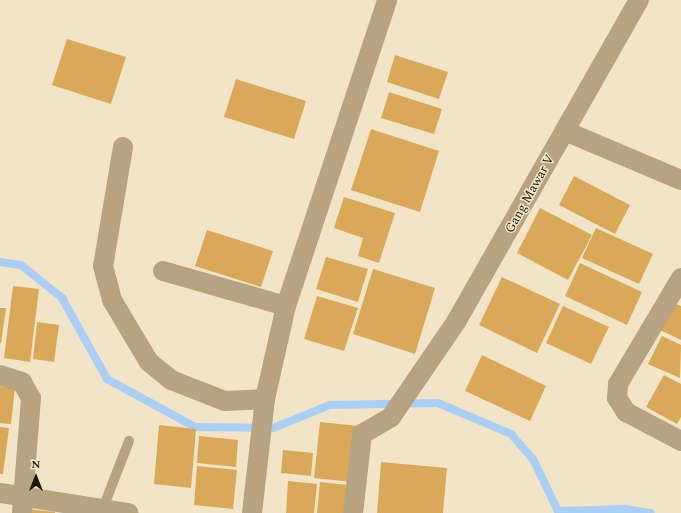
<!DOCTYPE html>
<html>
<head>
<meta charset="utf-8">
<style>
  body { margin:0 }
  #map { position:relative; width:681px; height:513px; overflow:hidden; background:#f2e5c7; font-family:Spectral,serif }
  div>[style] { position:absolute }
  .stream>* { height:8px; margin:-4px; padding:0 4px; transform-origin:4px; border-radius:4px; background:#a9cff6 }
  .building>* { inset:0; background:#d9a959 }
  .service>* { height:10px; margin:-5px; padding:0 5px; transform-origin:5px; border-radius:5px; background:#b7a282 }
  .minor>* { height:20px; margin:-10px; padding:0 10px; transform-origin:10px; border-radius:10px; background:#b7a282 }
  span { translate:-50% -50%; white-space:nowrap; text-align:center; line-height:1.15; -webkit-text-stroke:3px #f2e5c7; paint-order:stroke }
  .street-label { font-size:13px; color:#1c170d }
  .north { position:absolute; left:16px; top:457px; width:40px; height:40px; -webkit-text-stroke:3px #f2e5c7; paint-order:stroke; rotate:0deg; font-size:11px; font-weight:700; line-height:16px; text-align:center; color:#1c170d }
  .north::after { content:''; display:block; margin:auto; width:14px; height:18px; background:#1c170d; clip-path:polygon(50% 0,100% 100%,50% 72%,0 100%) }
</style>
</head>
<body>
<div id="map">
  <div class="stream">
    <div style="left:0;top:262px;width:21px;rotate:8deg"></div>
    <div style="left:21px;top:265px;width:53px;rotate:38.8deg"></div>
    <div style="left:62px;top:298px;width:93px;rotate:60.9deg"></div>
    <div style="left:107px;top:379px;width:100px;rotate:28.6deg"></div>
    <div style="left:195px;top:427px;width:78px;rotate:0.7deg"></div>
    <div style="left:273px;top:428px;width:61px;rotate:-22deg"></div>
    <div style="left:330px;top:405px;width:108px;rotate:-1.1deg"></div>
    <div style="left:438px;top:403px;width:79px;rotate:23deg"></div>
    <div style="left:511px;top:434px;width:33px;rotate:49deg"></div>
    <div style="left:533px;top:459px;width:58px;rotate:64.3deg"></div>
    <div style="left:558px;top:511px;width:67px;rotate:-1.7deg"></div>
    <div style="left:625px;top:509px;width:26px;rotate:9deg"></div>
  </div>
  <div class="building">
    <div style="clip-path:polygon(67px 39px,126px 57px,111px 104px,52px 85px)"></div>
    <div style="clip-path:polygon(395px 55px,448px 72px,439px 99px,387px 82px)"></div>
    <div style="clip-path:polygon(236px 79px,306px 101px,294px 139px,224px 117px)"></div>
    <div style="clip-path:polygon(389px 92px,442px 109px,434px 134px,381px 118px)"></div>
    <div style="clip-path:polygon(371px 129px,439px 151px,420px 212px,351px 190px)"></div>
    <div style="clip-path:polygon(574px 176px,630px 205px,615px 234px,559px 205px)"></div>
    <div style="clip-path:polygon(344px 197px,395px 213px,379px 263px,358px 256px,363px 238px,334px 228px)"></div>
    <div style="clip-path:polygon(540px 208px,592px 235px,568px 280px,517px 253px)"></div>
    <div style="clip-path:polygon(596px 228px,653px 254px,639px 284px,582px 258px)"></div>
    <div style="clip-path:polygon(207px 230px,273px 251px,261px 287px,195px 266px)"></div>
    <div style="clip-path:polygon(326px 257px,368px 269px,358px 302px,316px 289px)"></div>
    <div style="clip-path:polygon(580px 263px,642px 292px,627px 325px,565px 296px)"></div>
    <div style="clip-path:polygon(373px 269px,435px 288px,415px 354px,353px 334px)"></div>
    <div style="clip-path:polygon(502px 277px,560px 304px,537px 353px,479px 325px)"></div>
    <div style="clip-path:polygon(13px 286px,39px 289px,30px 362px,4px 358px)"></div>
    <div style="clip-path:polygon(317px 296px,358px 308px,344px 351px,304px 339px)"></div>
    <div style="clip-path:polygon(673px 303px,681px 306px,681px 340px,660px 330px)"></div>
    <div style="clip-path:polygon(563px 306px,609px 327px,591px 364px,546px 343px)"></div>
    <div style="clip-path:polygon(0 308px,6px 308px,1px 343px,0 343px)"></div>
    <div style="clip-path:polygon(37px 322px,59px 325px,54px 362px,33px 359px)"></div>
    <div style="clip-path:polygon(662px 336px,681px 345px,680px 378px,648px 364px)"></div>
    <div style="clip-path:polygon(482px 355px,546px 386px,530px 421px,465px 391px)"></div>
    <div style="clip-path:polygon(664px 375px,681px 384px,681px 417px,677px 424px,646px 407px)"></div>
    <div style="clip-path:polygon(0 386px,15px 388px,11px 424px,0 423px)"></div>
    <div style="clip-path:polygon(320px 422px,358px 426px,353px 482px,314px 478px)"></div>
    <div style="clip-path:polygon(159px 425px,196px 429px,191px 488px,154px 484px)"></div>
    <div style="clip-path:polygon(0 427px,9px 428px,3px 474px,0 474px)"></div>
    <div style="clip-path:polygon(199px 436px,238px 440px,236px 467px,197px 463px)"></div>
    <div style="clip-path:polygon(283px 450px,313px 453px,311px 476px,281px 473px)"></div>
    <div style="clip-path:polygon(381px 462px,447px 468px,443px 513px,377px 513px)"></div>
    <div style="clip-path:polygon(197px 466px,237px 470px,233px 509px,194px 505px)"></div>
    <div style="clip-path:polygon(288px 481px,317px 484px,314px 513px,286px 513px)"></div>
    <div style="clip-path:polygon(320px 482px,348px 485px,345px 513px,317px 513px)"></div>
    <div style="clip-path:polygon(28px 509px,55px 512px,55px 513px,27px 513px)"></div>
  </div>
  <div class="service">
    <div style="left:103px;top:508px;width:72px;rotate:-68.8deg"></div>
  </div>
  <div class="minor">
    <div style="left:565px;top:131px;width:126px;rotate:22.9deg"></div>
    <div style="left:123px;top:147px;width:121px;rotate:99.5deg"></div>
    <div style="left:103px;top:266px;width:35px;rotate:75deg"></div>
    <div style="left:112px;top:300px;width:72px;rotate:59.2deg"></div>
    <div style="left:149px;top:362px;width:28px;rotate:39deg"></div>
    <div style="left:171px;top:380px;width:58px;rotate:21.3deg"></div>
    <div style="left:225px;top:401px;width:40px;rotate:-2.9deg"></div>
    <div style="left:163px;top:271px;width:128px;rotate:15.9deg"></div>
    <div style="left:681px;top:278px;width:123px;rotate:120.7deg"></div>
    <div style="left:618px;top:384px;width:14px;rotate:94deg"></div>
    <div style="left:617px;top:398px;width:17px;rotate:57deg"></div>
    <div style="left:626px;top:412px;width:62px;rotate:27.8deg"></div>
    <div style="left:0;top:375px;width:23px;rotate:18deg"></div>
    <div style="left:22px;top:382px;width:18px;rotate:61deg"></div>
    <div style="left:31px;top:398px;width:115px;rotate:94.5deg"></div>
    <div style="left:0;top:493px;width:130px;rotate:8.9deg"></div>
    <div style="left:252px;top:513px;width:115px;rotate:-83.5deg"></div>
    <div style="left:265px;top:399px;width:95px;rotate:-77.3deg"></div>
    <div style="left:286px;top:306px;width:322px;rotate:-71.7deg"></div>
    <div style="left:353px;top:513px;width:80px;rotate:-83.5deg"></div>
    <div style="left:362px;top:434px;width:34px;rotate:-30deg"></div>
    <div style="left:391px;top:417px;width:115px;rotate:-55.6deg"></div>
    <div style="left:456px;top:322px;width:370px;rotate:-60.4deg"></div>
  </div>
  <div class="street-label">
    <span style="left:530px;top:194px;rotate:-61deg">Gang Mawar V</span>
  </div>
  <div class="north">N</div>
</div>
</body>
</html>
